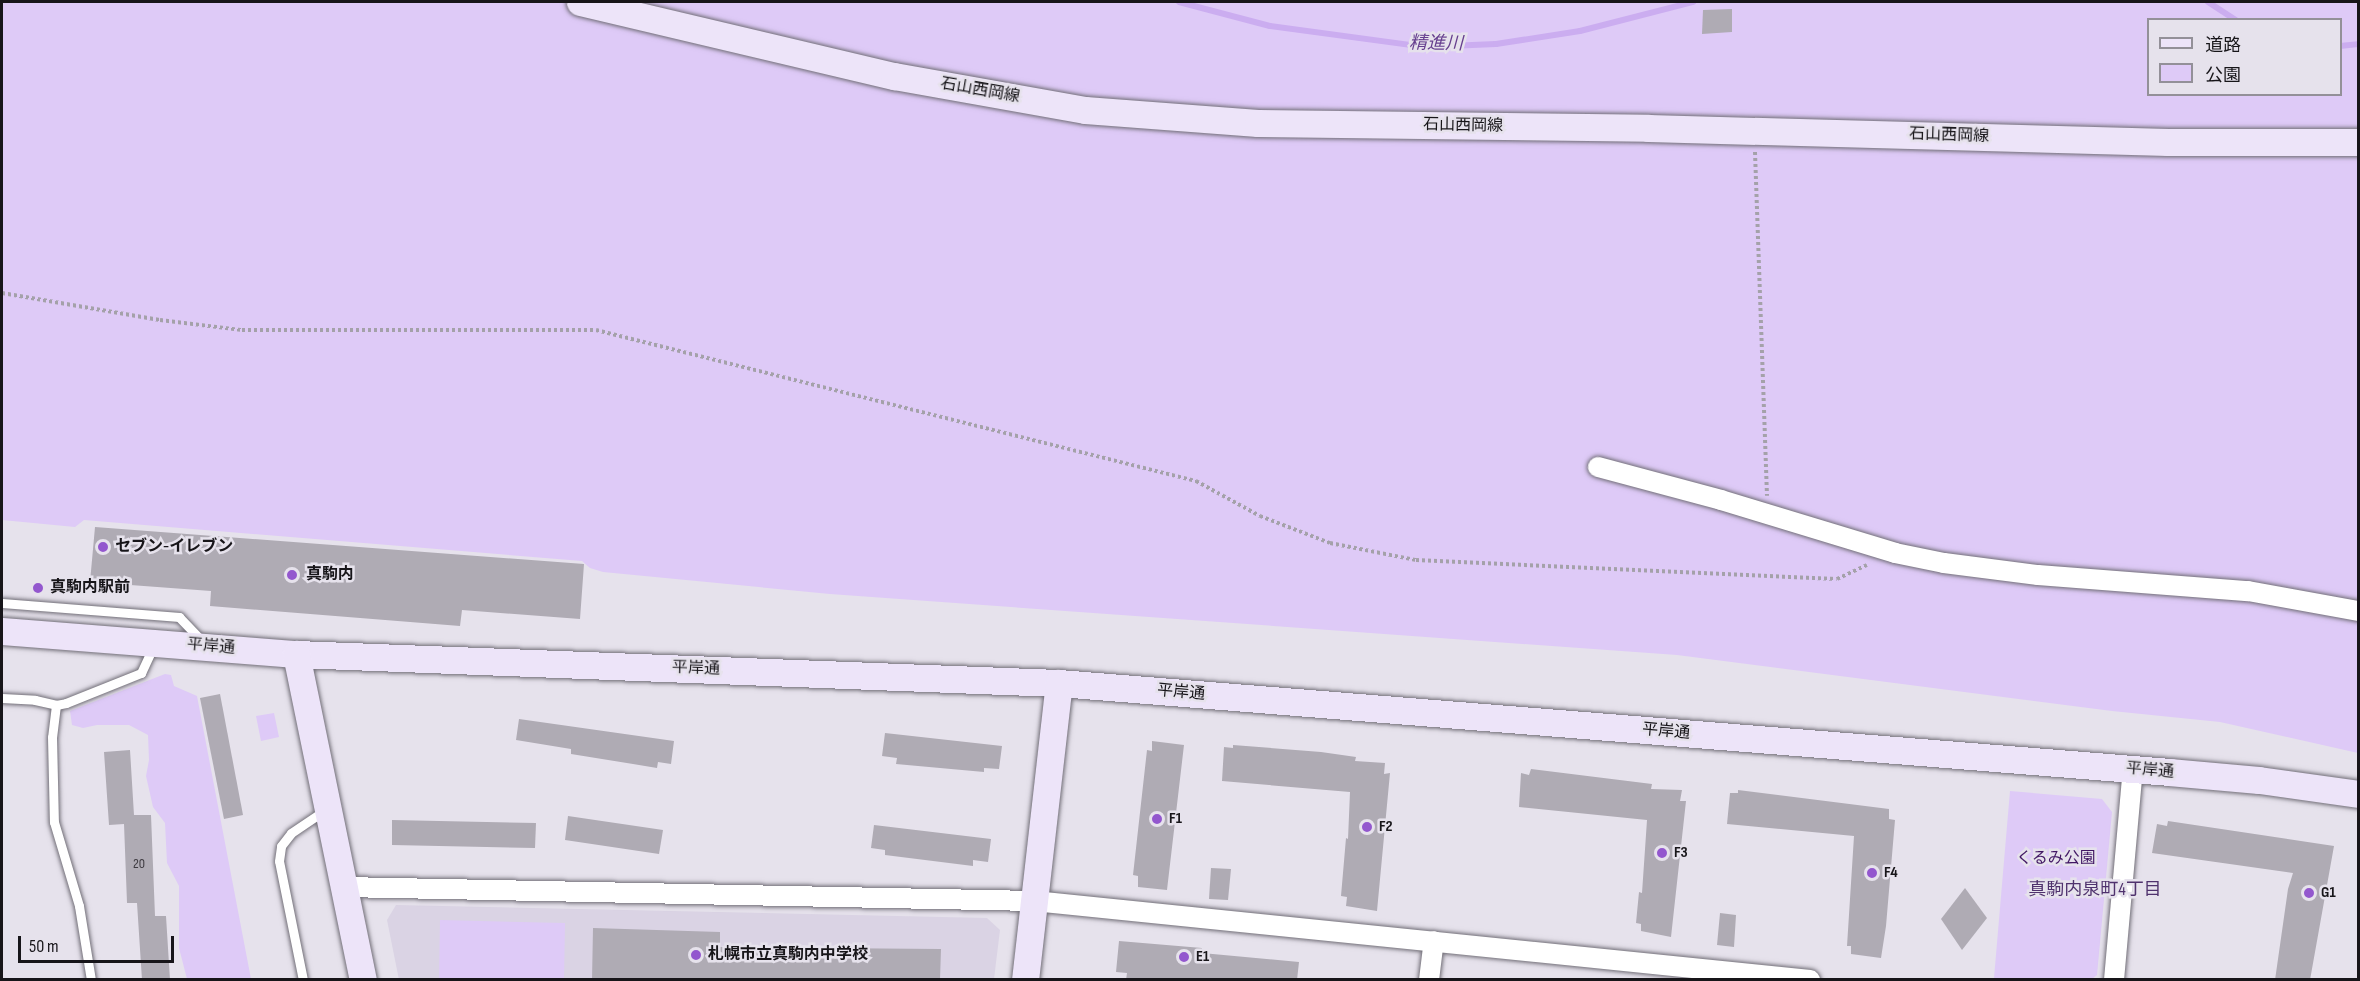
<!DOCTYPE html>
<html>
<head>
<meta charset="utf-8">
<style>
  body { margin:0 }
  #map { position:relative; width:2360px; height:981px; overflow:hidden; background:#e6e2ec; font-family:"Sofia Sans Condensed","Noto Sans JP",sans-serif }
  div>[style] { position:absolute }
  .built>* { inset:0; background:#dad3e4 }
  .green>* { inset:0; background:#decaf7 }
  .stream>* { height:6px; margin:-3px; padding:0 3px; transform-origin:3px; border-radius:3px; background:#cbadf0 }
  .building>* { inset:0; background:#afabb4 }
  .path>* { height:4px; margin-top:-2px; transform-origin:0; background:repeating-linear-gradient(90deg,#a4a1a9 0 3px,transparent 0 6px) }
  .roads { filter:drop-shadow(0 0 2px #726f78) drop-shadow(0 0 2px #726f78) }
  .lane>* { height:9px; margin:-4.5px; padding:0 4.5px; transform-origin:4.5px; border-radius:4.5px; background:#fff }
  .street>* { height:20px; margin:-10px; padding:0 10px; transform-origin:10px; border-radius:10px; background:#fff }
  .secondary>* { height:27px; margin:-13.5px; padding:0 13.5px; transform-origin:13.5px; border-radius:13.5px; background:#ede4f9 }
  .dots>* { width:16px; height:16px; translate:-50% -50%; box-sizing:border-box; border:3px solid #e6e2ec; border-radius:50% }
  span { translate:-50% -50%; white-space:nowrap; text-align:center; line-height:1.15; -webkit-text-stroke:5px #e6e2ec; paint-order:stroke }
  .number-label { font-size:14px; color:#3d3a40 }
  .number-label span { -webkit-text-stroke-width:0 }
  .street-label { font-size:16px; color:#171519 }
  .poi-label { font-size:16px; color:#171519; font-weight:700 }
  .left { translate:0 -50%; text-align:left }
  .park-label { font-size:16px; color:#411764 }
  .water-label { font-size:18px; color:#663f8e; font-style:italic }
  .neighbourhood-label { font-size:18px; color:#4f326d }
  .frame { position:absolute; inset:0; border:3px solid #171519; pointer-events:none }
  .legend { position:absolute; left:2147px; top:18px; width:195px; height:78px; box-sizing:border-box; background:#e6e2ec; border:2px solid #939098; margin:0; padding:8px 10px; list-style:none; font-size:18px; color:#171519 }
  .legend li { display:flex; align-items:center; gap:12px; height:30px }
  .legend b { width:30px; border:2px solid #939098 }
  .scale { position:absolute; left:18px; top:936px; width:156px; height:27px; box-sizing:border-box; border:3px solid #171519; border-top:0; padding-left:8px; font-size:18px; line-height:21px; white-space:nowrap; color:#171519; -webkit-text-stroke:4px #e6e2ec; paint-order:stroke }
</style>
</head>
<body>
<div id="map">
  <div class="built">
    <div style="clip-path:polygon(396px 905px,987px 918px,1000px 930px,994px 979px,399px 980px,387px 920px)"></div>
  </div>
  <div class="green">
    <div style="clip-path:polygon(evenodd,2px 2px,2358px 2px,2358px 753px,2220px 722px,2112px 711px,1677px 655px,830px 594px,603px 572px,590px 568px,582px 561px,84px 520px,75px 527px,2px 520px,2px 2px,2148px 20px,2340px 20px,2340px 94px,2148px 94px,2148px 20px)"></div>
    <div style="clip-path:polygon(165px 674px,171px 675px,174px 686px,197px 696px,251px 979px,187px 979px,179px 948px,179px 886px,167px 863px,165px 823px,153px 807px,146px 776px,149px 760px,148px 735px,129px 725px,97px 725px,83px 728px,72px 725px,70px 711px)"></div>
    <div style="clip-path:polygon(274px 713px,279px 737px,261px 741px,256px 716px)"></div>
    <div style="clip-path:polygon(2010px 791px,2102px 799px,2112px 812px,2097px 975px,2092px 979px,1994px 978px)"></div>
    <div style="clip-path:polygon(440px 920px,565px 923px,564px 979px,439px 979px)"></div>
  </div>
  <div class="stream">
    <div style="left:1179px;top:2px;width:94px;rotate:14.8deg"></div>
    <div style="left:1270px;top:26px;width:156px;rotate:7.7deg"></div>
    <div style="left:1425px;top:47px;width:71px;rotate:-2.4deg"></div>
    <div style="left:1496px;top:44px;width:85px;rotate:-8.8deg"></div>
    <div style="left:1580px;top:31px;width:117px;rotate:-14.4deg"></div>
    <div style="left:2208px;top:2px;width:33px;rotate:33deg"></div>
    <div style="left:2340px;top:46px;width:18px;rotate:-6deg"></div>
  </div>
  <div class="building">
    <div style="clip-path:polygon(1732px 9px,1732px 32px,1702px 34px,1703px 10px)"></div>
    <div style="clip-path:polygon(95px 527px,584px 564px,580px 619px,462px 610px,460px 626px,210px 606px,211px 591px,90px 582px)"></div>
    <div style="clip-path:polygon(220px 694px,243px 815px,224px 819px,200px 698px)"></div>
    <div style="clip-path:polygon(519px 719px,674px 741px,671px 764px,658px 762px,657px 768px,633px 764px,571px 754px,571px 749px,516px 740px)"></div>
    <div style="clip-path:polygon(885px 733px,1002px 746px,999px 769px,984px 768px,984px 772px,896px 764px,897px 758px,882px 756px)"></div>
    <div style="clip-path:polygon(1152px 741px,1184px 745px,1167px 890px,1138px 887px,1138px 876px,1133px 875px,1147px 750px,1152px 751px)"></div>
    <div style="clip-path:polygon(1233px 745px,1321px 752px,1356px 757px,1355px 761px,1385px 763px,1384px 774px,1390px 773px,1377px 911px,1346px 906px,1347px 897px,1341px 896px,1346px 838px,1348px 839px,1350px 792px,1222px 781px,1224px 747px,1233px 748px)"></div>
    <div style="clip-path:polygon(130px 750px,134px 815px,151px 815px,155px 916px,166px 916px,170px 980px,142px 980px,137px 903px,127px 903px,124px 824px,109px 825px,104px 752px)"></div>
    <div style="clip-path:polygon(1531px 769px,1652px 784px,1651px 789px,1682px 790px,1680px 801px,1686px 801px,1671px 937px,1641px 931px,1641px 924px,1636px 923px,1639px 892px,1642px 893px,1647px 820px,1519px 807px,1521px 773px,1529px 775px)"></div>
    <div style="clip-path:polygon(1738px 790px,1889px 809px,1889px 819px,1895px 820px,1886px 926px,1881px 958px,1851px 954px,1851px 946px,1847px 946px,1854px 836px,1727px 824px,1730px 793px,1738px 793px)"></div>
    <div style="clip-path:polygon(568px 816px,663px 830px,659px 854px,565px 840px)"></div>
    <div style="clip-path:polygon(392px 820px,536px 823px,535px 848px,392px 845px)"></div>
    <div style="clip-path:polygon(2168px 821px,2334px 846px,2310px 980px,2275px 980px,2288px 889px,2293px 873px,2152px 853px,2157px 824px,2167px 826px)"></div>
    <div style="clip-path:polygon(874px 825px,991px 839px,988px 862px,973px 860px,973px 866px,885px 855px,885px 850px,871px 848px)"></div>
    <div style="clip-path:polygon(1211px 868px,1231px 869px,1228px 900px,1209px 899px)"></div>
    <div style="clip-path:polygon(1965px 888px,1987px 918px,1962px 950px,1941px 919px)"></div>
    <div style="clip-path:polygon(1720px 913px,1736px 915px,1734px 947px,1717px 945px)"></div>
    <div style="clip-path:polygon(593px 928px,720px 932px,720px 947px,941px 949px,940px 980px,592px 980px)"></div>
    <div style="clip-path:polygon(1119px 941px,1202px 948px,1202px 953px,1299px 962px,1297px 980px,1126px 980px,1127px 973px,1116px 972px)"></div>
  </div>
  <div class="path">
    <div style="left:1755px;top:152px;width:344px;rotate:88deg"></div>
    <div style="left:2px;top:293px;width:160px;rotate:9.7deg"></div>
    <div style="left:160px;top:320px;width:83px;rotate:7deg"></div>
    <div style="left:242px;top:330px;width:354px"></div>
    <div style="left:596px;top:330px;width:619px;rotate:14.13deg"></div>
    <div style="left:1196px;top:481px;width:73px;rotate:28.7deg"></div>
    <div style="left:1260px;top:516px;width:75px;rotate:21.1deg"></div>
    <div style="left:1330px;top:543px;width:88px;rotate:11.2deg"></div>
    <div style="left:1416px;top:560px;width:421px;rotate:2.6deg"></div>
    <div style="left:1837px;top:579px;width:33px;rotate:-25deg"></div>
  </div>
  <div class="roads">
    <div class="lane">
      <div style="left:2px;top:603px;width:178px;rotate:4.5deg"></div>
      <div style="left:179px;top:617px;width:32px;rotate:46deg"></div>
      <div style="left:2px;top:698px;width:33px;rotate:3deg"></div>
      <div style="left:35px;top:700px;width:22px;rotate:13deg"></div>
      <div style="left:56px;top:705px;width:10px;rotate:-11deg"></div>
      <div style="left:66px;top:703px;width:81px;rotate:-21.8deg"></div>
      <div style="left:141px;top:673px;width:29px;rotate:-65deg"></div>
      <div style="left:56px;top:705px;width:32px;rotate:97deg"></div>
      <div style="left:52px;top:737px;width:85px;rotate:88.7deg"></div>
      <div style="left:54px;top:822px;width:88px;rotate:73.4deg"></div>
      <div style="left:79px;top:906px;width:75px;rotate:80.8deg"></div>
      <div style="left:303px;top:980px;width:121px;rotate:-101.4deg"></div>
      <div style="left:279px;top:861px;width:15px;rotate:-82deg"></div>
      <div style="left:281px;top:846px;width:16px;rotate:-52deg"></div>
      <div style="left:291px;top:833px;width:40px;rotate:-34deg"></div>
    </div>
    <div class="street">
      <div style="left:1598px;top:467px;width:127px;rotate:15deg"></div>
      <div style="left:1721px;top:500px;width:182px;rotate:16.9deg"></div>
      <div style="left:1895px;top:553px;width:50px;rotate:11.5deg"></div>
      <div style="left:1944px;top:563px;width:95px;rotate:7.3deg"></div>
      <div style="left:2038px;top:575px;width:211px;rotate:4.4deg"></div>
      <div style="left:2248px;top:591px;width:112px;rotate:10.3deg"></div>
      <div style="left:343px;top:887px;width:691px;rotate:1.16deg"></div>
      <div style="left:1034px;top:901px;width:780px;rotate:5.81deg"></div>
      <div style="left:1429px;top:980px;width:39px;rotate:-83deg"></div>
      <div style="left:2114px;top:980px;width:212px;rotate:-84.9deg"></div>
    </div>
    <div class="secondary">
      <div style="left:580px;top:2px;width:323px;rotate:13.3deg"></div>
      <div style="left:894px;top:76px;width:194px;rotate:10.1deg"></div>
      <div style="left:1085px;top:110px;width:173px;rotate:4.3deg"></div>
      <div style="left:1258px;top:123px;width:390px;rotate:0.7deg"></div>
      <div style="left:1648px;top:128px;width:520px;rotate:1.54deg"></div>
      <div style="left:2168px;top:142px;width:190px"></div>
      <div style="left:2px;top:631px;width:295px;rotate:4.5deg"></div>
      <div style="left:296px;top:654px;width:764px;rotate:2.18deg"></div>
      <div style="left:1059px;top:683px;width:1114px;rotate:4.58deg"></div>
      <div style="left:2169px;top:772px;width:90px;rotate:5.1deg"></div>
      <div style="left:2259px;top:780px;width:100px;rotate:8deg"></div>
      <div style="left:296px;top:654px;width:333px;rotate:78.4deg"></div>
      <div style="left:1025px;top:980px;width:299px;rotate:-83.5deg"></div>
    </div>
  </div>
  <div class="dots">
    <div style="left:103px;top:547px;background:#9357ce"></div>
    <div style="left:292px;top:575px;background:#9357ce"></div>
    <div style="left:38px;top:588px;background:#9357ce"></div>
    <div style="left:1157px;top:819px;background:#9357ce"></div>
    <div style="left:1367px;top:827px;background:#9357ce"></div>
    <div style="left:1662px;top:853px;background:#9357ce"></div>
    <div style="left:1872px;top:873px;background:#9357ce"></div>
    <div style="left:2309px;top:893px;background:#9357ce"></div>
    <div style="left:696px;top:955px;background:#9357ce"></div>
    <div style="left:1184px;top:957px;background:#9357ce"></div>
  </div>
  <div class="number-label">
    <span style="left:139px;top:864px">20</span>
  </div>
  <div class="street-label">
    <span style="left:980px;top:91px;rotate:10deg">石山西岡線</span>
    <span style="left:1463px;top:126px;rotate:1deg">石山西岡線</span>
    <span style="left:1949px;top:136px;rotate:2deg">石山西岡線</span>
    <span style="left:211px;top:647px;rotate:5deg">平岸通</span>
    <span style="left:696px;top:669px;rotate:2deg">平岸通</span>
    <span style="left:1181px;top:693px;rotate:5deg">平岸通</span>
    <span style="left:1666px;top:732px;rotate:5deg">平岸通</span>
    <span style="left:2150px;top:771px;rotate:5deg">平岸通</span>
  </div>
  <div class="poi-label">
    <span class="left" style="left:115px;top:547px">セブン-イレブン</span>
    <span class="left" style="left:306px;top:575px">真駒内</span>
    <span class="left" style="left:50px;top:588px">真駒内駅前</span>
    <span class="left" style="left:1169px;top:819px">F1</span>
    <span class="left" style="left:1379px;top:827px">F2</span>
    <span class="left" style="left:1674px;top:853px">F3</span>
    <span class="left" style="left:1884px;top:873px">F4</span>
    <span class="left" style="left:2321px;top:893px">G1</span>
    <span class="left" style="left:708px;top:955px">札幌市立真駒内中学校</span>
    <span class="left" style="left:1196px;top:957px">E1</span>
  </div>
  <div class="park-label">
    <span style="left:2056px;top:859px">くるみ公園</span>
  </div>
  <div class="water-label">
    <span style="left:1436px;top:44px;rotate:1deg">精進川</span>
  </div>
  <div class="neighbourhood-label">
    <span style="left:2095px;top:890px">真駒内泉町4丁目</span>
  </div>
  <div class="frame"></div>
  <ul class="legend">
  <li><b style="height:8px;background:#ede4f9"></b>道路</li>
  <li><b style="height:16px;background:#decaf7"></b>公園</li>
  </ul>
  <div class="scale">50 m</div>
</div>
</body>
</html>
